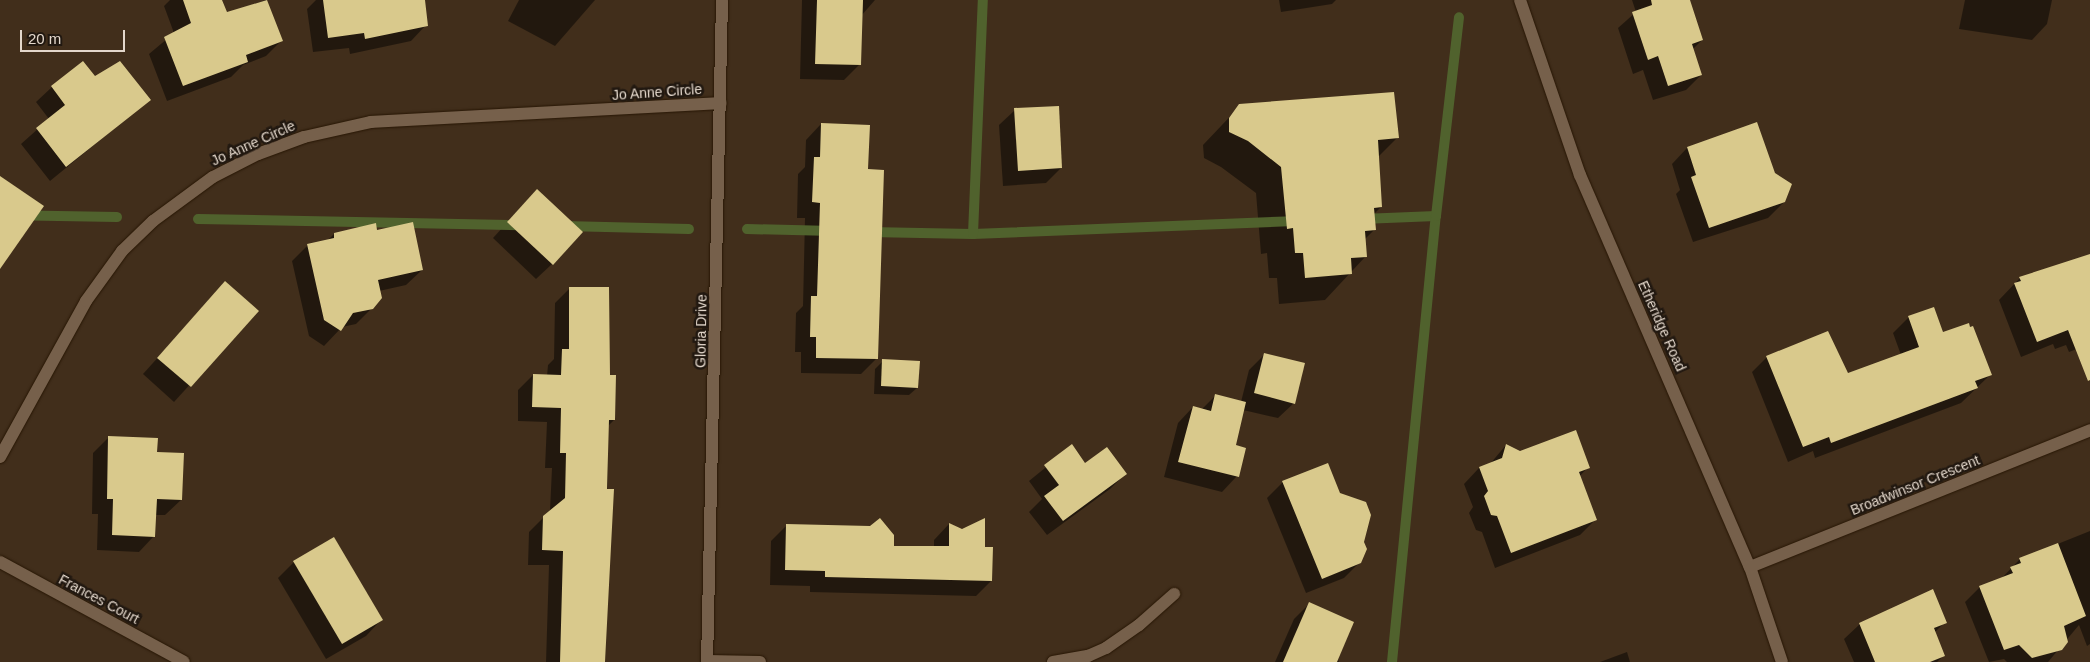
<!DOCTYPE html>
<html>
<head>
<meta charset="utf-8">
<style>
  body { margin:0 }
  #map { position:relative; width:2090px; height:662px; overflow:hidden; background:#412e1b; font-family:Arial,sans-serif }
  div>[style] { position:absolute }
  .shadow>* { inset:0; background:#0007 }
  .stream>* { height:10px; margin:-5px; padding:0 5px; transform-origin:5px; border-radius:5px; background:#50622d }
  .building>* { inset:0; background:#d9c98c }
  .roads { filter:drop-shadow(0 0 1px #271604) drop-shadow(0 0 1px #271604) }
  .minor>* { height:12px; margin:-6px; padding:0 6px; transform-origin:6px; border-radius:6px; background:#76604b }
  span { translate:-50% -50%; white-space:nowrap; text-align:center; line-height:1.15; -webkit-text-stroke:5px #211810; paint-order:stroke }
  .street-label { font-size:14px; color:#e3d7cb }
  .scale { position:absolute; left:20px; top:30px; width:105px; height:22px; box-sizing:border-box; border:2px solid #e3d7cb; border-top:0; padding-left:6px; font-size:15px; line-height:18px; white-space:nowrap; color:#e3d7cb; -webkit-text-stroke:4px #211810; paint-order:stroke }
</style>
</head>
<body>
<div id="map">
  <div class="shadow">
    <div style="clip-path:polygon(170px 0,221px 0,226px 14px,266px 0,282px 40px,266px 56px,243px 65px,231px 77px,167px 101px,149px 54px,174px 33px,164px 6px)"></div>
    <div style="clip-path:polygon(316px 0,423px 0,426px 25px,411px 41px,350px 54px,349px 48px,313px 52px,307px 9px)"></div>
    <div style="clip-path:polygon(519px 0,595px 0,555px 46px,508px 21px)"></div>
    <div style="clip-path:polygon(802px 0,875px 0,861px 16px,860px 64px,844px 80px,800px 79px)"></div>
    <div style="clip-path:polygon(1279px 0,1336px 0,1332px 4px,1281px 12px)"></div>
    <div style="clip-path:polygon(1632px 0,1688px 0,1702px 40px,1693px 49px,1701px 75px,1686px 90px,1653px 100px,1643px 70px,1633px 74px,1618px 28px,1636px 12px)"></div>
    <div style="clip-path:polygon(1965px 0,2052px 0,2047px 24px,2032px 40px,1959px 29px)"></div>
    <div style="clip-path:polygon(94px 77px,149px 100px,50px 181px,21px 144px,49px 119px,36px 102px,52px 87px)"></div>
    <div style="clip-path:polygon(1240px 106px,1397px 138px,1378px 157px,1381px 207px,1373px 215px,1374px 230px,1364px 240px,1366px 256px,1325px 300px,1279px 304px,1277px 278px,1269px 278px,1267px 253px,1261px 254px,1256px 193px,1221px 167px,1204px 158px,1203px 145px)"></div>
    <div style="clip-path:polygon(1015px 110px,1061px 168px,1046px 183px,1003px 186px,999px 125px)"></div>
    <div style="clip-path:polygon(821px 124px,867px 171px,876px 359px,861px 374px,801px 373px,801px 352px,795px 352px,796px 313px,803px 306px,805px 218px,797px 218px,798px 174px,805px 167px,806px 140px)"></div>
    <div style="clip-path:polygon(1757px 124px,1784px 202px,1768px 218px,1693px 242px,1676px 194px,1680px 190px,1672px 164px,1687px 148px)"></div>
    <div style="clip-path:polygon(522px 206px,552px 264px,536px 279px,493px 238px)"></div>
    <div style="clip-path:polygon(376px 231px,422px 270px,406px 285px,379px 291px,372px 308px,356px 324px,342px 327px,324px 346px,309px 336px,292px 261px,308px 245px,327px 241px,334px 234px)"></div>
    <div style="clip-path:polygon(2090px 255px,2090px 344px,2069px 352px,2066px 345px,2055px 349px,2053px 344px,2021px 357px,1999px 300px,2020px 278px)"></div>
    <div style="clip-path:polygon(225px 283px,257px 311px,174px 402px,143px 374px)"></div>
    <div style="clip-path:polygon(570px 288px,609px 376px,614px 420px,608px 426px,605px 662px,546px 662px,549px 565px,528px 565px,529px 532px,550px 511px,552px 468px,545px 468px,547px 422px,518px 421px,518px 390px,533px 375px,547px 376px,548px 365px,554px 359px,555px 303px)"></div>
    <div style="clip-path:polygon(1909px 317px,1942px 334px,1990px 375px,1961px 403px,1815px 458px,1813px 451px,1788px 462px,1752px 372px,1767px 357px,1847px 374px,1901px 355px,1893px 333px)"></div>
    <div style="clip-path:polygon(1264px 355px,1294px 403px,1278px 418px,1243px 410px,1234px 446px,1237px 476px,1222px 492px,1164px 477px,1178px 423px,1193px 407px,1202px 409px,1216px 395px,1241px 402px,1249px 370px)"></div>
    <div style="clip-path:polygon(883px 361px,917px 388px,909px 395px,874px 394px,875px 369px)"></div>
    <div style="clip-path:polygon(109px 437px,156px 453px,181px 500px,165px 515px,155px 515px,154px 536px,139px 552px,97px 550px,98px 514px,92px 514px,93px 453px)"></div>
    <div style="clip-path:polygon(1506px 445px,1520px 452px,1588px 467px,1579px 477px,1595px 520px,1580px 535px,1495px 568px,1482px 532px,1476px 530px,1469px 513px,1473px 507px,1464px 484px,1479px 468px,1490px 464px)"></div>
    <div style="clip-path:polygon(1072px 446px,1085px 465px,1125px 474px,1110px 489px,1047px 535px,1029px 512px,1042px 499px,1029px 481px)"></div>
    <div style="clip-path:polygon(1283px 482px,1339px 494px,1360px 562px,1344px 578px,1306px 593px,1267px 498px)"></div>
    <div style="clip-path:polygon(949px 524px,984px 548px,991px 581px,976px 596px,810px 592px,810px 586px,770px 585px,771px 541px,787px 525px,893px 547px,934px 547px,934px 540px)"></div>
    <div style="clip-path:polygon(2090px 531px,2090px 644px,2087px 646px,2079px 625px,2048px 662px,2007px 662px,2004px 659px,1989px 662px,1965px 602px,1980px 587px,2000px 580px,2020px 559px)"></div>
    <div style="clip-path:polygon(334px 538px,381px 620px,366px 636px,326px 659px,278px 578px,294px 562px)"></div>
    <div style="clip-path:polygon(1309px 604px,1339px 662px,1275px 662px,1294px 619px)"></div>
    <div style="clip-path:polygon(1945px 622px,1934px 633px,1943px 656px,1937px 662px,1854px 662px,1844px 639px,1860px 624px)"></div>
    <div style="clip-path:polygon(1627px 652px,1630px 662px,1600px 662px)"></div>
  </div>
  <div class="stream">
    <div style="left:0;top:215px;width:117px;rotate:1deg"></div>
    <div style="left:198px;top:219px;width:324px;rotate:1.1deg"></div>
    <div style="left:1362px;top:219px;width:74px;rotate:-2.3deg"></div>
    <div style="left:564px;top:226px;width:125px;rotate:1.4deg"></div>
    <div style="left:747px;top:229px;width:86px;rotate:1.3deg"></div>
    <div style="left:869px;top:232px;width:104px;rotate:1.1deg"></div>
    <div style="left:973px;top:234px;width:327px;rotate:-2.3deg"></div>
    <div style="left:973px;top:234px;width:234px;rotate:-87.6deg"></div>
    <div style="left:1392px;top:662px;width:448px;rotate:-84.4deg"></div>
    <div style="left:1436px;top:216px;width:200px;rotate:-83.4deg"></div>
  </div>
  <div class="building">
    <div style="clip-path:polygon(183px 0,222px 0,227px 12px,267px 0,283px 41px,246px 55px,248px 62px,183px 86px,164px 37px,191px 23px)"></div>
    <div style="clip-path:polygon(323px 0,425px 0,428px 26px,365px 39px,364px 33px,328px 38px)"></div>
    <div style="clip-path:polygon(817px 0,863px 0,861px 65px,815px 64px)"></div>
    <div style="clip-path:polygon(1651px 0,1690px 0,1703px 40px,1692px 44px,1702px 75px,1668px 86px,1658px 56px,1648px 60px,1632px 12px,1652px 5px)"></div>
    <div style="clip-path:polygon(83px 61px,95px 76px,120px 61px,151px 100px,66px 167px,36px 128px,65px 105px,51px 86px)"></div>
    <div style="clip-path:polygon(1394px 92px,1399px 138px,1378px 140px,1382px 207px,1374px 208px,1376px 230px,1365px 231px,1367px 257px,1351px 258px,1352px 274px,1305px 278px,1303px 253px,1295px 253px,1293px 228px,1287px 229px,1281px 167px,1248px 141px,1229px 132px,1229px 118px,1239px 104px)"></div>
    <div style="clip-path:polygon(1059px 106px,1062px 168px,1018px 171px,1014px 108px)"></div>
    <div style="clip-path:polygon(1757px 122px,1775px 173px,1792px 184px,1785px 202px,1709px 228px,1691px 177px,1696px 175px,1687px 147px)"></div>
    <div style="clip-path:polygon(821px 123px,870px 125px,868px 169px,884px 170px,878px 359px,816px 358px,816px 337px,810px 337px,811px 296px,817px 296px,820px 203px,812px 202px,814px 157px,820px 157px)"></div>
    <div style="clip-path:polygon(0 176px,44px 206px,0 269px)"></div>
    <div style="clip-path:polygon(537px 189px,583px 232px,553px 265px,507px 222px)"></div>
    <div style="clip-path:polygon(413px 222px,423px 270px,378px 280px,382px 298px,373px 309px,353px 313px,341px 331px,324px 320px,307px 244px,334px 238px,334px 233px,376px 223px,377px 230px)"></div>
    <div style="clip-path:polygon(2090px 254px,2090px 380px,2088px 381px,2068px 330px,2037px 342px,2014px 283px,2021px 281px,2019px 277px)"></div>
    <div style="clip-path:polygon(225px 281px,259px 311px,191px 387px,157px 358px)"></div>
    <div style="clip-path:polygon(569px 287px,609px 287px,610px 375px,616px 375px,615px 420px,609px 420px,607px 489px,614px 489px,605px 662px,560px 662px,563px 551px,542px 550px,543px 516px,565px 498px,566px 453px,560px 453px,561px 408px,532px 407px,533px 374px,561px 375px,562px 349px,569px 349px)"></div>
    <div style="clip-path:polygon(1934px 307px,1943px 332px,1969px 323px,1970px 327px,1973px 326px,1992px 375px,1975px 381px,1978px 388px,1831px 443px,1829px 437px,1803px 447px,1766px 356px,1828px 331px,1848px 373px,1919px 347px,1908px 316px)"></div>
    <div style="clip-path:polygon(1264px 353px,1305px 363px,1295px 404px,1254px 393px)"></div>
    <div style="clip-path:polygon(882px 359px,920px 361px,918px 388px,881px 386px)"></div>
    <div style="clip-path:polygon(1215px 394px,1246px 402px,1236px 445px,1246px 448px,1239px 477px,1178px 462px,1193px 406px,1211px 411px)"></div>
    <div style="clip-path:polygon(1576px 430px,1590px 468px,1579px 472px,1597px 520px,1511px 553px,1497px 516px,1491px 515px,1484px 496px,1488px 491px,1479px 467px,1502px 458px,1506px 444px,1520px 451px)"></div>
    <div style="clip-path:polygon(108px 436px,158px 438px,157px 452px,184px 453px,182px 500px,157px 499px,155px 537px,112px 535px,113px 499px,107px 499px)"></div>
    <div style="clip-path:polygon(1072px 444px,1085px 463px,1107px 447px,1127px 474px,1063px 521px,1044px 496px,1059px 485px,1044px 465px)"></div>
    <div style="clip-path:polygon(1328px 463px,1340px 493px,1366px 502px,1371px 515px,1364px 542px,1367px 549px,1361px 563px,1322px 579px,1282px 481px)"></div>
    <div style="clip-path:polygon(880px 518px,894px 535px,894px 546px,949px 546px,949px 523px,962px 529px,985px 518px,985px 547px,993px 547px,992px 581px,825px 577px,825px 571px,785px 570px,786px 524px,870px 526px)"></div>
    <div style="clip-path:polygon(334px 537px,383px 620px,342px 644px,293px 561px)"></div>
    <div style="clip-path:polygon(2058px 543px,2086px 616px,2064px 626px,2068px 642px,2062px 650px,2032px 658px,2019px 645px,2004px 650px,1979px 586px,2013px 573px,2010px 567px,2021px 563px,2019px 558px)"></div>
    <div style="clip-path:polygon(1933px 589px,1947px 623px,1934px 628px,1945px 656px,1930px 662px,1875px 662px,1859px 623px)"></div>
    <div style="clip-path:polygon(1309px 602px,1354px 622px,1337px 662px,1283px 662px)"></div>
  </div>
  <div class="roads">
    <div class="minor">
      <div style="left:1520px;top:0;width:185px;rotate:71.1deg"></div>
      <div style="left:1580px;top:175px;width:427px;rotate:66.6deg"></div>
      <div style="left:1750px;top:567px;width:100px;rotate:71.4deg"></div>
      <div style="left:0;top:457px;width:178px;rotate:-61.1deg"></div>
      <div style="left:86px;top:301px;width:62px;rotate:-54.2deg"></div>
      <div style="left:122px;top:251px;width:43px;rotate:-44.1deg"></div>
      <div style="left:153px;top:221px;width:74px;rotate:-36.3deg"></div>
      <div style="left:213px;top:177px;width:51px;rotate:-27.1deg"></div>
      <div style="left:258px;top:154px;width:49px;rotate:-20.3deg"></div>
      <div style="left:304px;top:137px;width:69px;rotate:-12.6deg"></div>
      <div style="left:371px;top:122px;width:350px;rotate:-3.1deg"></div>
      <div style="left:0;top:562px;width:209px;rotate:28.5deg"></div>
      <div style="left:1750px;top:567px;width:367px;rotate:-21.9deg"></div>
      <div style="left:708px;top:661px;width:52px;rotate:1.1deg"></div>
      <div style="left:707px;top:662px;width:662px;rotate:-88.7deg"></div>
      <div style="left:1053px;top:662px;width:36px;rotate:-10deg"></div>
      <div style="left:1088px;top:656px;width:20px;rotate:-24deg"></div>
      <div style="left:1106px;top:648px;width:40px;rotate:-34.9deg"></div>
      <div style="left:1139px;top:625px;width:47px;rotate:-41.5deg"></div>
    </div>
  </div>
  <div class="street-label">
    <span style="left:657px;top:92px;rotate:-4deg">Jo Anne Circle</span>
    <span style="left:253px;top:143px;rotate:-24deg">Jo Anne Circle</span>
    <span style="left:1662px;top:326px;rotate:66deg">Etheridge Road</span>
    <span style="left:701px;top:331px;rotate:-89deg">Gloria Drive</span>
    <span style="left:1915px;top:485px;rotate:-22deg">Broadwinsor Crescent</span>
    <span style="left:99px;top:599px;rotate:28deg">Frances Court</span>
  </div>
  <div class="scale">20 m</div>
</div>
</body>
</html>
